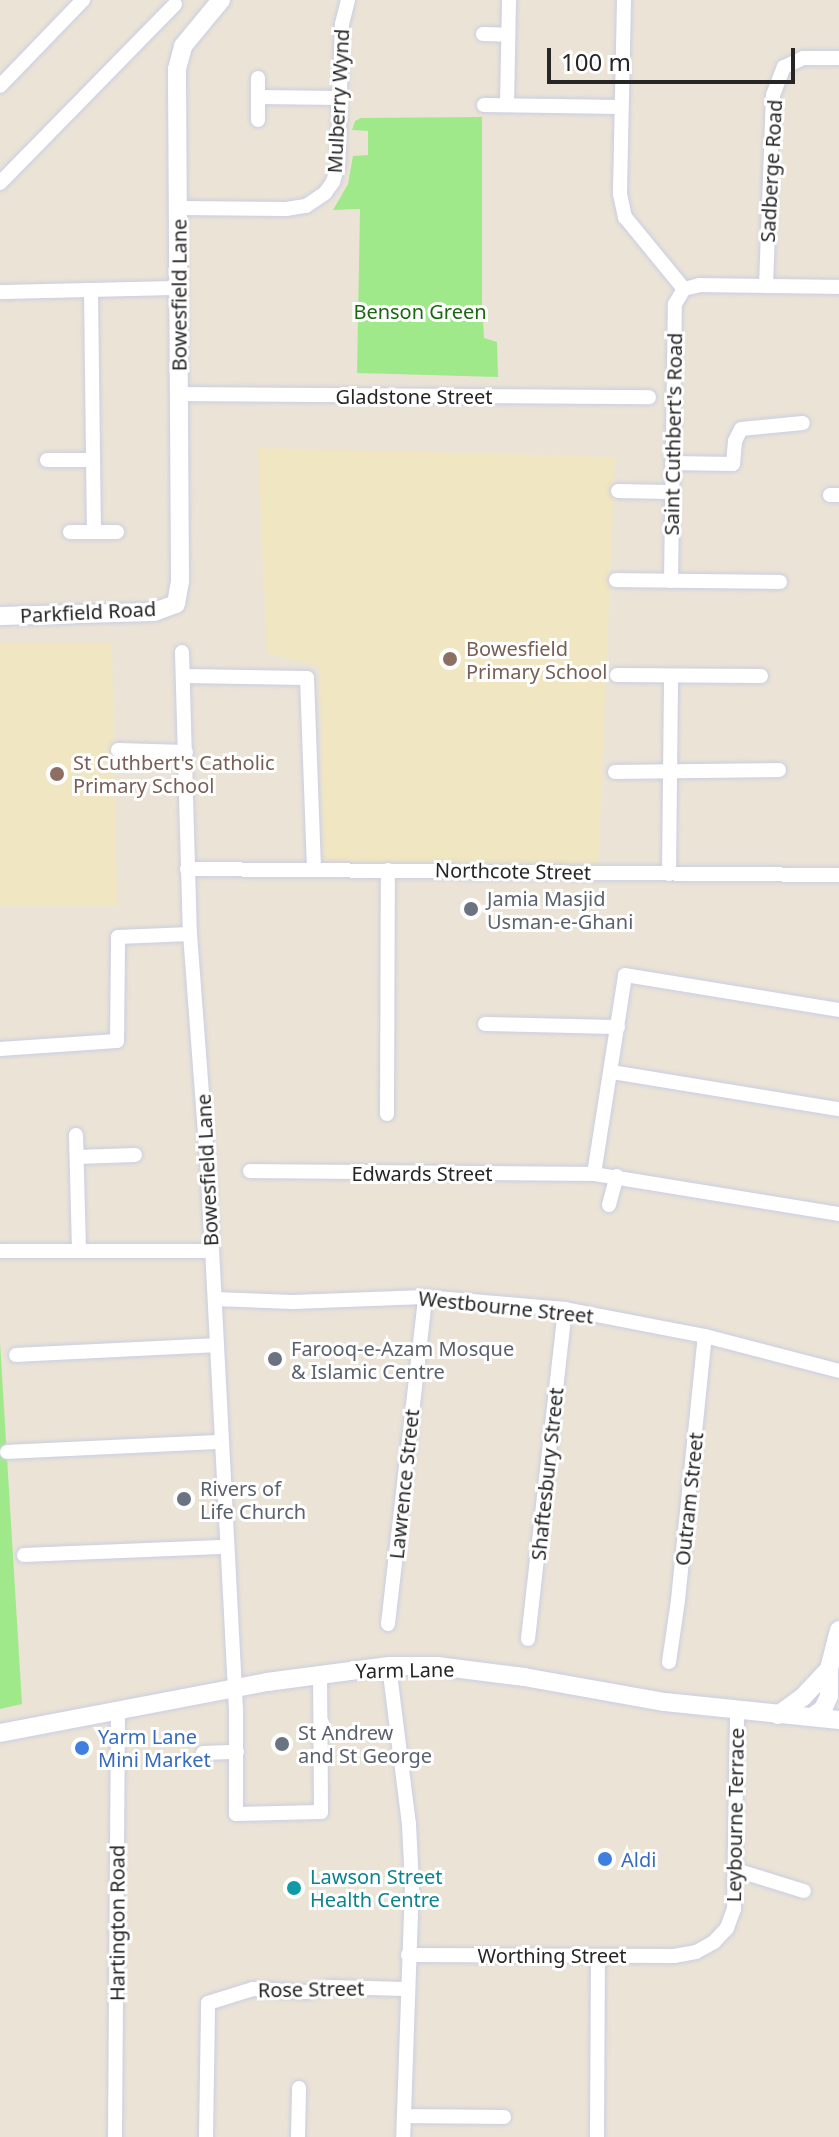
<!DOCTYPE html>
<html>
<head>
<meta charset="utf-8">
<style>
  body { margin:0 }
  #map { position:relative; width:839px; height:2137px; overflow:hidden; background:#ebe4d6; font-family:"Noto Sans",sans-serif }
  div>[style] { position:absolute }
  .education>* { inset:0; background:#f0e6c2 }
  .green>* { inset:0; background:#a0e98b }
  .roads { filter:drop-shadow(0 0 2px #cbcde2) drop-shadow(0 0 2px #cbcde2) }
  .minor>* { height:14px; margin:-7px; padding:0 7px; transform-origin:7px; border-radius:7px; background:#fff }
  .tertiary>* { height:18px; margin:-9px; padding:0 9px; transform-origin:9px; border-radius:9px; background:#fff }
  .dots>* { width:22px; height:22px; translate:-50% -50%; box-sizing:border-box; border:4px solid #fff; border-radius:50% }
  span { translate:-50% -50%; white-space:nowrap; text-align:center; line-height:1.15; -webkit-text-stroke:6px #fff; paint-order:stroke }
  .street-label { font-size:20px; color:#262626 }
  .park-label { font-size:20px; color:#1a6812 }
  .education-label { font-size:20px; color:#785e54 }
  .left { translate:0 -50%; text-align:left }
  .worship-label { font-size:20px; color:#5b616d }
  .shop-label { font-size:20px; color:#366cbe }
  .culture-label { font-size:20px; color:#0d838f }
  .scale { position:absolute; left:547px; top:48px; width:248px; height:36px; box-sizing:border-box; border:4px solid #262626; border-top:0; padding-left:10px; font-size:24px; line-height:28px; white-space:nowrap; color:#262626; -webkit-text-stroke:6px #fff; paint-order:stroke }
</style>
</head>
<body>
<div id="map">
  <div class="education">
    <div style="clip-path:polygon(258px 448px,615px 457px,598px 867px,323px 866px,320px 666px,267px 653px)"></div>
    <div style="clip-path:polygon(0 643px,112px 643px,117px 906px,0 906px)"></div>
  </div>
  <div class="green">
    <div style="clip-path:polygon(482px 117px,482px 299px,484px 338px,497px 342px,498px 377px,357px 373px,360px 209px,333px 210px,348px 184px,353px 156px,368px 155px,368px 131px,352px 130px,355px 121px,361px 118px)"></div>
    <div style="clip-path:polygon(0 1342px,22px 1704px,0 1709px)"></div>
  </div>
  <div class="roads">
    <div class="minor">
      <div style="left:624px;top:0;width:194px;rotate:91.2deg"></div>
      <div style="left:620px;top:194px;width:24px;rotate:78deg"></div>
      <div style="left:625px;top:217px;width:93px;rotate:50.7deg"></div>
      <div style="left:483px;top:34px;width:25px;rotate:2deg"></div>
      <div style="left:0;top:86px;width:120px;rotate:-46deg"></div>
      <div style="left:258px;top:97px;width:82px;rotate:0.7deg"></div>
      <div style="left:484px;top:105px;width:137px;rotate:0.8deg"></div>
      <div style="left:507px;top:105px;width:105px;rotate:-88.9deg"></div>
      <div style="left:258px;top:120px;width:42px;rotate:-90deg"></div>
      <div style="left:0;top:183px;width:250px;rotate:-45.6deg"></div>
      <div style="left:179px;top:208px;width:107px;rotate:0.5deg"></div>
      <div style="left:286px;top:209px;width:20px;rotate:-9deg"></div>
      <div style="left:306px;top:206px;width:23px;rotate:-34deg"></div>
      <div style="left:325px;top:193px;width:14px;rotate:-54deg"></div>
      <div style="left:333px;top:182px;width:19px;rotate:-74deg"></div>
      <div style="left:338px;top:164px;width:140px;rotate:-88.4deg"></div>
      <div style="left:342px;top:24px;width:25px;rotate:-76deg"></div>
      <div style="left:766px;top:286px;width:191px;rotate:-87.9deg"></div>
      <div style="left:773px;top:95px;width:30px;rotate:-69deg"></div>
      <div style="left:784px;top:67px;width:21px;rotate:-25deg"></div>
      <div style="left:803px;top:58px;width:36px"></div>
      <div style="left:684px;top:289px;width:16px;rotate:-14deg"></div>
      <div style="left:700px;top:285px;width:139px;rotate:0.8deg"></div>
      <div style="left:91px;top:291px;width:241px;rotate:89.3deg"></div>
      <div style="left:0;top:292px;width:178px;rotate:-1.3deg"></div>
      <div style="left:179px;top:394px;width:470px;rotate:0.4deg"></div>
      <div style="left:47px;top:460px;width:46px"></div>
      <div style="left:672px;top:463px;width:61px;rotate:0.9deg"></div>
      <div style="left:733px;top:464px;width:23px;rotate:-85deg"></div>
      <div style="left:735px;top:441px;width:13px;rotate:-63deg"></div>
      <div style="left:741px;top:429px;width:62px;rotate:-5.5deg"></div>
      <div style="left:618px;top:491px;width:53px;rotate:1.1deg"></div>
      <div style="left:830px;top:495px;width:9px"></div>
      <div style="left:70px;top:532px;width:47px"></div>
      <div style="left:616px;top:580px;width:164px;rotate:0.7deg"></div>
      <div style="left:671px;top:581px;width:277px;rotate:-89.2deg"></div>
      <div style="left:675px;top:304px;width:17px;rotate:-59deg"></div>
      <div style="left:182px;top:652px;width:282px;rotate:88.4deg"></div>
      <div style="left:190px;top:934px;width:239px;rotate:85.7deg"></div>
      <div style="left:208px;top:1172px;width:538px;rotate:87.02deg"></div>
      <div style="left:236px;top:1709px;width:105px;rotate:90deg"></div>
      <div style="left:236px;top:1814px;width:85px;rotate:-1.3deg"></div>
      <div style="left:321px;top:1812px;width:138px;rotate:-90.4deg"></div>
      <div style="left:617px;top:675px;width:144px;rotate:0.4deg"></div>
      <div style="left:183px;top:676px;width:124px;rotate:0.9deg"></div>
      <div style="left:307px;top:678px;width:192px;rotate:87.9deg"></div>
      <div style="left:118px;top:750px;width:68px;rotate:1.7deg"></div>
      <div style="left:615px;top:772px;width:164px;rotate:-0.7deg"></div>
      <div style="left:187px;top:869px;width:652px;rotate:0.53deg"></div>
      <div style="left:669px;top:874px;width:198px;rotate:-89.4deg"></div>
      <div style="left:485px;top:1024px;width:133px;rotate:1.3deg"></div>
      <div style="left:0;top:1049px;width:117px;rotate:-3.9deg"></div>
      <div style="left:117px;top:1041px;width:104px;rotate:-89.4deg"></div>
      <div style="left:118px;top:937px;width:72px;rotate:-2.4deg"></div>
      <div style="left:612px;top:1072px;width:230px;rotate:9.3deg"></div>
      <div style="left:387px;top:1114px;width:244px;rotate:-89.8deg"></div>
      <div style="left:76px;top:1135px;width:116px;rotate:88.5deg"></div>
      <div style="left:77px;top:1157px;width:58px;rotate:-2deg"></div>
      <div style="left:250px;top:1171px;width:344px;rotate:0.5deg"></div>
      <div style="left:594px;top:1174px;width:248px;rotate:9.3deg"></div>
      <div style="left:594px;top:1174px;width:201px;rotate:-81.1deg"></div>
      <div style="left:625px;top:975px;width:217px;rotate:9.3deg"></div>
      <div style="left:609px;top:1205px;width:30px;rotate:-75deg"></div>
      <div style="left:0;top:1251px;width:211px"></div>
      <div style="left:215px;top:1299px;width:78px;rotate:2.2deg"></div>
      <div style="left:293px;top:1302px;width:132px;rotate:-2.2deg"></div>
      <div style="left:425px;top:1297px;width:141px;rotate:4.9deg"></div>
      <div style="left:565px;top:1309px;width:143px;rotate:10.9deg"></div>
      <div style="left:705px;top:1336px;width:138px;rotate:14.6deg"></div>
      <div style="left:16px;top:1355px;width:201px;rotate:-2.8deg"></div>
      <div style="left:7px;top:1452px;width:214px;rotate:-2.7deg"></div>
      <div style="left:24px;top:1555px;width:202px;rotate:-2.3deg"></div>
      <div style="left:388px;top:1624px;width:329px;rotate:-83.5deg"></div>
      <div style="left:528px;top:1639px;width:332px;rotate:-83.6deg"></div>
      <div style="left:669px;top:1662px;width:63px;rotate:-81.7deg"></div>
      <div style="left:678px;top:1600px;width:265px;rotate:-84.2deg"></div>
      <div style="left:389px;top:1666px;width:159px;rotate:82.8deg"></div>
      <div style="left:409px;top:1824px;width:61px;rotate:87.2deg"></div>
      <div style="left:412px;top:1885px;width:252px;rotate:92deg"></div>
      <div style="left:203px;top:1753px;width:34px;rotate:-2deg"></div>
      <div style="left:736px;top:1870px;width:71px;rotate:17.2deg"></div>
      <div style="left:408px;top:1955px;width:266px;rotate:0.2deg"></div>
      <div style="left:674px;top:1956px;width:22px;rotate:-10deg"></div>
      <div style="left:696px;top:1952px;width:21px;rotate:-29deg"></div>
      <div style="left:714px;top:1942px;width:19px;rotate:-47deg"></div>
      <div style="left:727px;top:1928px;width:20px;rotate:-70deg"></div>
      <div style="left:734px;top:1909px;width:199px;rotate:-89.1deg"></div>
      <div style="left:404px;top:2116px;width:100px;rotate:0.6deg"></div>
      <div style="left:115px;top:2137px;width:427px;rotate:-89.6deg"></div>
      <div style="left:206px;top:2137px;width:134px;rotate:-89.1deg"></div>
      <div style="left:208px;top:2003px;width:47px;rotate:-17.3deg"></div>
      <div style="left:253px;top:1989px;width:53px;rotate:3.2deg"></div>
      <div style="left:306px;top:1992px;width:24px;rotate:-12deg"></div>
      <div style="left:329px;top:1987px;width:78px;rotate:1.5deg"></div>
      <div style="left:298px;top:2137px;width:49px;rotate:-88.8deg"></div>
      <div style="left:597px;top:2137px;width:181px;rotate:-89.7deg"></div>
    </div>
    <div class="tertiary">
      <div style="left:0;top:616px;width:154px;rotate:-1.5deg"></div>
      <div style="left:154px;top:612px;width:23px;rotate:-20deg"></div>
      <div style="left:176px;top:604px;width:23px;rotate:-80deg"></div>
      <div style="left:180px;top:581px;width:512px;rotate:-90.34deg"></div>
      <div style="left:177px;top:69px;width:24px;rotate:-75deg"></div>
      <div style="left:183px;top:46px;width:60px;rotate:-50.4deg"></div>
      <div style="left:778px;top:1715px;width:31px;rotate:-36deg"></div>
      <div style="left:803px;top:1697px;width:38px;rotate:-47deg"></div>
      <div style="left:812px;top:1717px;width:14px;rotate:-36deg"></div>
      <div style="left:823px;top:1709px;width:14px;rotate:-65deg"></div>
      <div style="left:829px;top:1696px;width:27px;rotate:-90deg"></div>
      <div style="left:829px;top:1669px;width:40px;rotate:-75.6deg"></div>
      <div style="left:0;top:1733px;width:272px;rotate:-10.8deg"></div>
      <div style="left:267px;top:1682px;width:123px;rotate:-7.5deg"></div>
      <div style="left:389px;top:1666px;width:48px"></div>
      <div style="left:437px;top:1666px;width:88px;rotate:7.2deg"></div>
      <div style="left:524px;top:1677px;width:143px;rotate:10.1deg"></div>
      <div style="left:665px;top:1702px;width:175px;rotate:5.9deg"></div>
    </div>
  </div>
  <div class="dots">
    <div style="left:450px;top:659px;background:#8d6e63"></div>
    <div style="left:57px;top:774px;background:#8d6e63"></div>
    <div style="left:471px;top:909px;background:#6b7280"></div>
    <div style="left:275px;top:1359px;background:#6b7280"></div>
    <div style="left:184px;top:1499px;background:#6b7280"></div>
    <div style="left:282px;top:1744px;background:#6b7280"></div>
    <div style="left:82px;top:1748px;background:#3f7fe0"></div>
    <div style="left:605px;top:1859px;background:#3f7fe0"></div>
    <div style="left:294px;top:1888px;background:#0f9aa8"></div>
  </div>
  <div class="street-label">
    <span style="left:338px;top:101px;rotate:-87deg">Mulberry Wynd</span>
    <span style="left:771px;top:171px;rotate:-87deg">Sadberge Road</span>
    <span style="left:179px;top:295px;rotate:-90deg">Bowesfield Lane</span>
    <span style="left:414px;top:396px">Gladstone Street</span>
    <span style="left:673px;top:434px;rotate:-89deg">Saint Cuthbert's Road</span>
    <span style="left:88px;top:612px;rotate:-3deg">Parkfield Road</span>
    <span style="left:513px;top:871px;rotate:1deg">Northcote Street</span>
    <span style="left:207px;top:1170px;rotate:-93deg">Bowesfield Lane</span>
    <span style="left:422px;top:1173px">Edwards Street</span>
    <span style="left:506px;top:1307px;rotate:6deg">Westbourne Street</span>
    <span style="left:547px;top:1474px;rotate:-84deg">Shaftesbury Street</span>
    <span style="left:404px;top:1484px;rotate:-84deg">Lawrence Street</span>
    <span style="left:689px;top:1499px;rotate:-84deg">Outram Street</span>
    <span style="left:405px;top:1670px;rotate:-1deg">Yarm Lane</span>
    <span style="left:735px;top:1815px;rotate:-89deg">Leybourne Terrace</span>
    <span style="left:117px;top:1923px;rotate:-90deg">Hartington Road</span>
    <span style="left:552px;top:1955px">Worthing Street</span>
    <span style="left:311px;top:1989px;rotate:-1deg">Rose Street</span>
  </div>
  <div class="park-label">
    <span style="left:420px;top:311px">Benson Green</span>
  </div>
  <div class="education-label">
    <span class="left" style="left:466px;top:660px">Bowesfield<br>Primary School</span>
    <span class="left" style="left:73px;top:774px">St Cuthbert's Catholic<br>Primary School</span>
  </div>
  <div class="worship-label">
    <span class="left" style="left:487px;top:910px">Jamia Masjid<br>Usman-e-Ghani</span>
    <span class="left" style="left:291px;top:1360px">Farooq-e-Azam Mosque<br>&amp; Islamic Centre</span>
    <span class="left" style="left:200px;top:1500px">Rivers of<br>Life Church</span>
    <span class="left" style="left:298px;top:1744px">St Andrew<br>and St George</span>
  </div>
  <div class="shop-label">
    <span class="left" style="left:98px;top:1748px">Yarm Lane<br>Mini Market</span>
    <span class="left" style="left:621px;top:1859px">Aldi</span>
  </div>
  <div class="culture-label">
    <span class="left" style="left:310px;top:1888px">Lawson Street<br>Health Centre</span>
  </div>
  <div class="scale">100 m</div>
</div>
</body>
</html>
